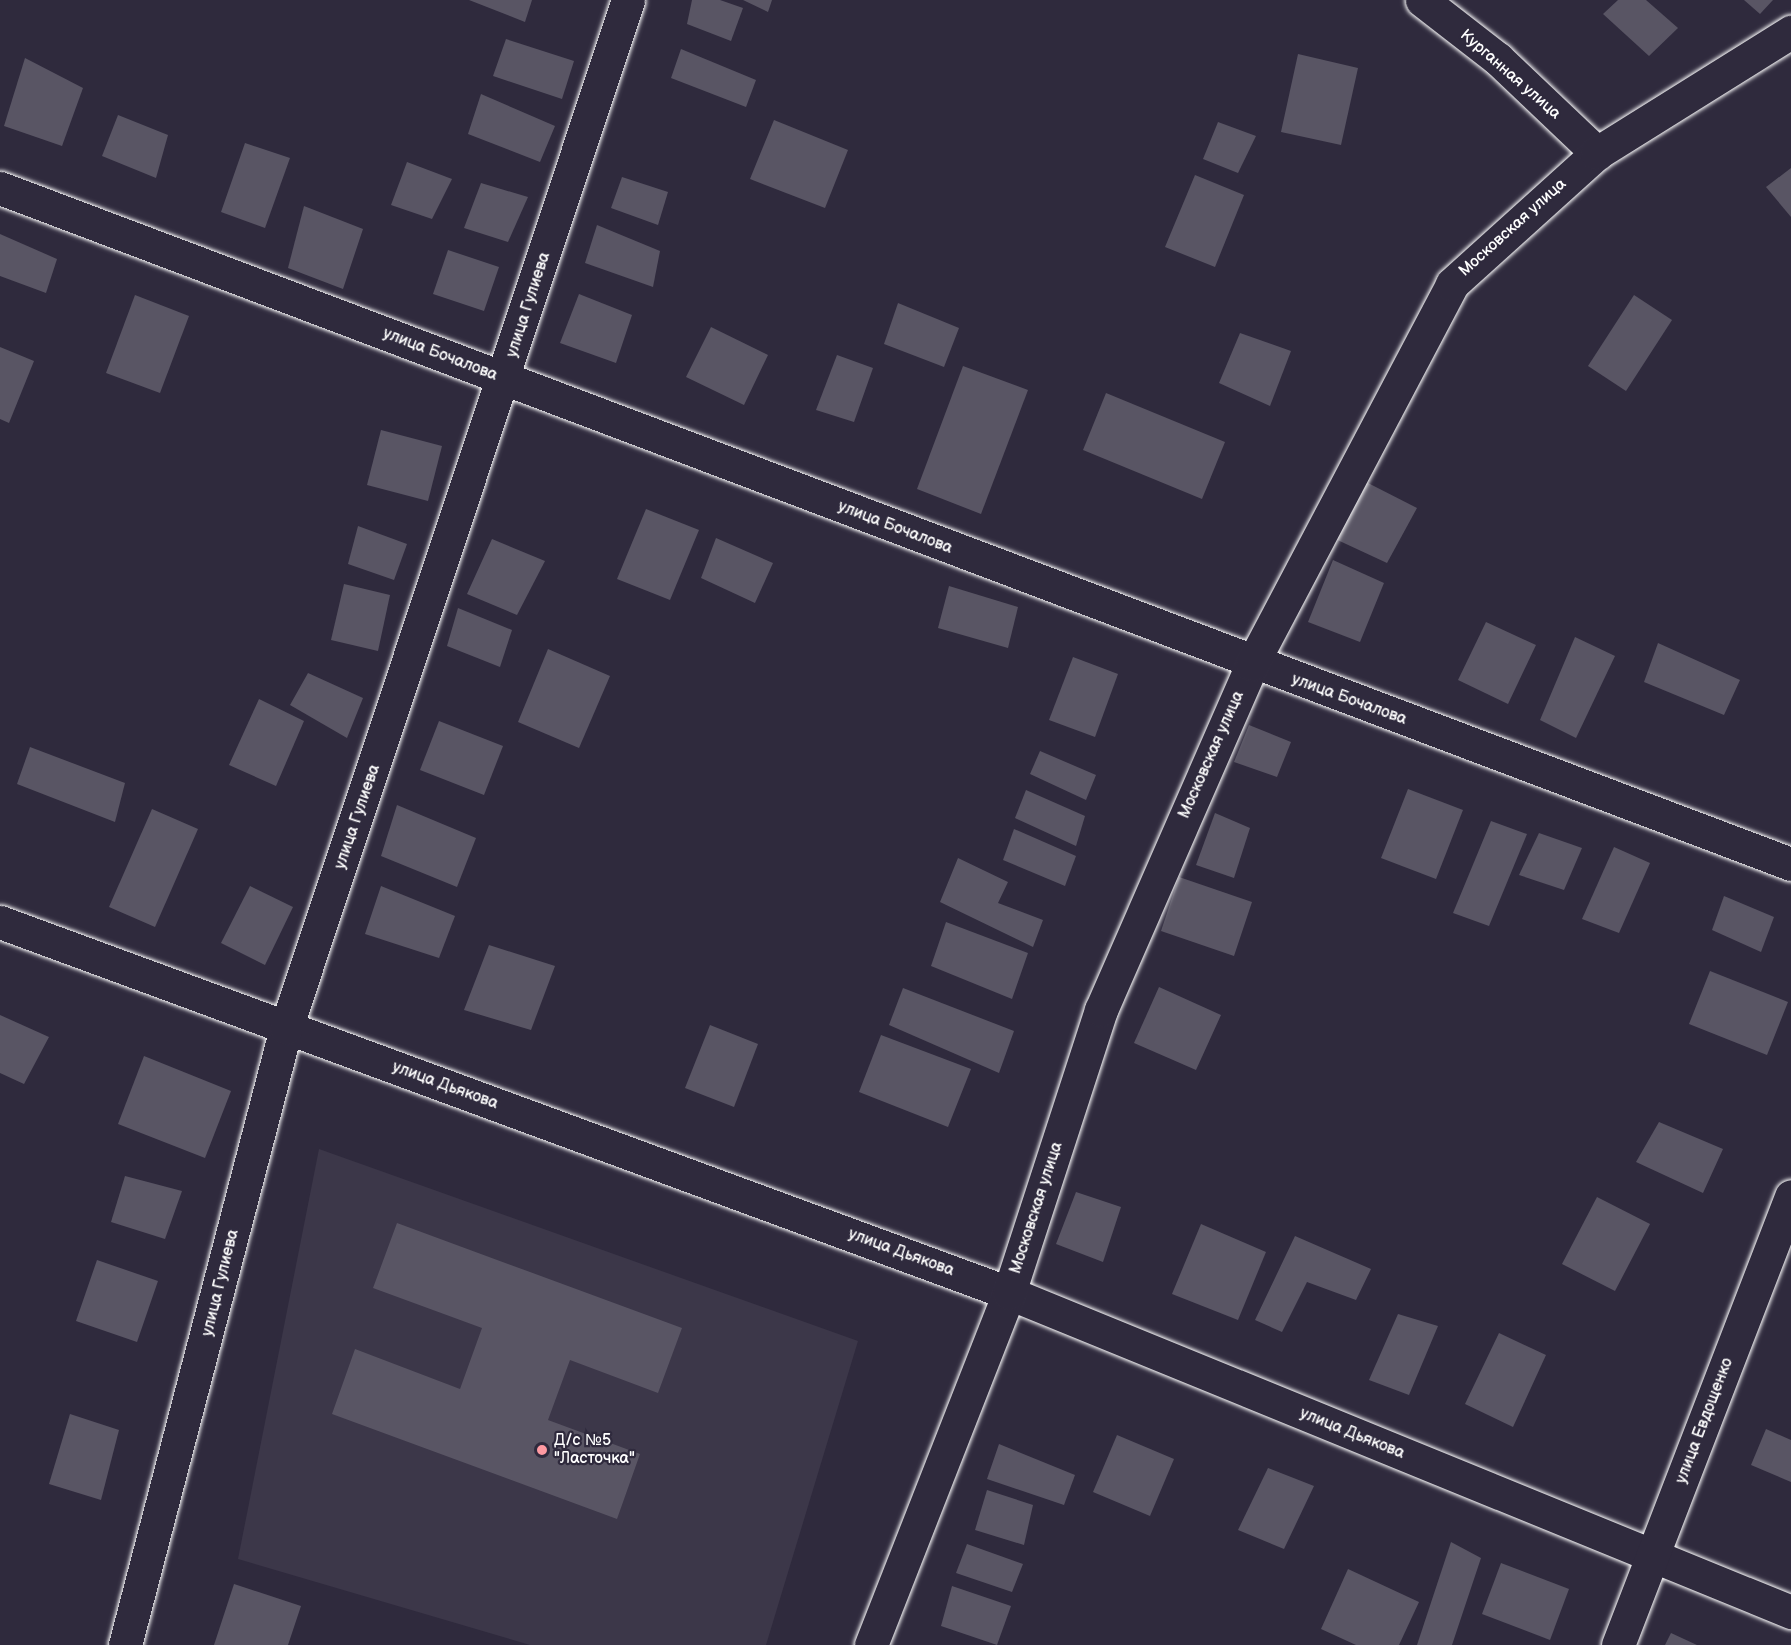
<!DOCTYPE html>
<html>
<head>
<meta charset="utf-8">
<style>
  body { margin:0 }
  #map { position:relative; width:1791px; height:1645px; overflow:hidden; background:#2f2a3d; font-family:"Balsamiq Sans",sans-serif }
  div>[style] { position:absolute }
  .built>* { inset:0; background:#3c3749 }
  .building>* { inset:0; background:#595564 }
  .roads { filter:drop-shadow(0 0 2px #fff) drop-shadow(0 0 2px #fff) }
  .minor>* { height:33px; margin:-16.5px; padding:0 16.5px; transform-origin:16.5px; border-radius:16.5px; background:#2f2a3d }
  .dots>* { width:16px; height:16px; translate:-50% -50%; box-sizing:border-box; border:3px solid #2f2a3d; border-radius:50% }
  span { translate:-50% -50%; white-space:nowrap; text-align:center; line-height:1.15; -webkit-text-stroke:4.5px #2f2a3d; paint-order:stroke }
  .street-label { font-size:16px; color:#fff }
  .poi-label { font-size:16px; color:#fff }
  .left { translate:0 -50%; text-align:left }
</style>
</head>
<body>
<div id="map">
  <div class="built">
    <div style="clip-path:polygon(319px 1149px,858px 1341px,766px 1645px,530px 1645px,238px 1559px)"></div>
  </div>
  <div class="building">
    <div style="clip-path:polygon(469px 0,532px 0,525px 22px)"></div>
    <div style="clip-path:polygon(692px 0,720px 0,743px 8px,731px 41px,687px 24px)"></div>
    <div style="clip-path:polygon(743px 0,772px 0,768px 12px)"></div>
    <div style="clip-path:polygon(1618px 0,1646px 0,1678px 28px,1649px 56px,1603px 14px)"></div>
    <div style="clip-path:polygon(1744px 0,1773px 0,1760px 14px)"></div>
    <div style="clip-path:polygon(506px 39px,574px 61px,562px 99px,493px 76px)"></div>
    <div style="clip-path:polygon(681px 49px,756px 80px,746px 107px,671px 78px)"></div>
    <div style="clip-path:polygon(1298px 54px,1358px 68px,1341px 145px,1281px 132px)"></div>
    <div style="clip-path:polygon(25px 58px,83px 88px,62px 146px,4px 126px)"></div>
    <div style="clip-path:polygon(481px 94px,555px 126px,540px 162px,468px 134px)"></div>
    <div style="clip-path:polygon(118px 115px,168px 135px,156px 178px,102px 156px)"></div>
    <div style="clip-path:polygon(774px 120px,848px 150px,825px 208px,750px 179px)"></div>
    <div style="clip-path:polygon(1218px 122px,1256px 136px,1238px 173px,1203px 159px)"></div>
    <div style="clip-path:polygon(245px 143px,290px 158px,265px 228px,221px 212px)"></div>
    <div style="clip-path:polygon(407px 162px,452px 179px,432px 219px,391px 205px)"></div>
    <div style="clip-path:polygon(1791px 168px,1791px 217px,1766px 187px)"></div>
    <div style="clip-path:polygon(1195px 175px,1244px 195px,1215px 267px,1165px 247px)"></div>
    <div style="clip-path:polygon(622px 177px,668px 192px,658px 225px,611px 208px)"></div>
    <div style="clip-path:polygon(481px 183px,528px 197px,508px 242px,464px 228px)"></div>
    <div style="clip-path:polygon(304px 206px,363px 229px,343px 289px,288px 268px)"></div>
    <div style="clip-path:polygon(597px 225px,660px 251px,653px 287px,585px 263px)"></div>
    <div style="clip-path:polygon(0 234px,57px 259px,46px 293px,0 276px)"></div>
    <div style="clip-path:polygon(448px 250px,499px 267px,484px 311px,433px 294px)"></div>
    <div style="clip-path:polygon(579px 294px,632px 315px,616px 363px,560px 343px)"></div>
    <div style="clip-path:polygon(135px 295px,189px 316px,160px 393px,106px 373px)"></div>
    <div style="clip-path:polygon(1634px 295px,1672px 320px,1626px 391px,1588px 366px)"></div>
    <div style="clip-path:polygon(898px 303px,959px 328px,944px 367px,884px 344px)"></div>
    <div style="clip-path:polygon(711px 327px,768px 355px,744px 405px,686px 377px)"></div>
    <div style="clip-path:polygon(1240px 333px,1291px 351px,1270px 406px,1219px 383px)"></div>
    <div style="clip-path:polygon(0 347px,34px 361px,9px 423px,0 419px)"></div>
    <div style="clip-path:polygon(837px 355px,873px 368px,854px 422px,816px 410px)"></div>
    <div style="clip-path:polygon(963px 366px,1028px 390px,981px 514px,917px 489px)"></div>
    <div style="clip-path:polygon(1106px 393px,1225px 442px,1202px 499px,1083px 450px)"></div>
    <div style="clip-path:polygon(381px 430px,442px 446px,428px 501px,367px 485px)"></div>
    <div style="clip-path:polygon(1366px 482px,1417px 508px,1387px 563px,1331px 537px)"></div>
    <div style="clip-path:polygon(646px 509px,699px 530px,670px 600px,617px 579px)"></div>
    <div style="clip-path:polygon(358px 526px,407px 544px,394px 580px,348px 564px)"></div>
    <div style="clip-path:polygon(716px 538px,773px 563px,755px 603px,701px 578px)"></div>
    <div style="clip-path:polygon(492px 539px,545px 561px,517px 615px,467px 594px)"></div>
    <div style="clip-path:polygon(1333px 560px,1384px 583px,1360px 642px,1308px 622px)"></div>
    <div style="clip-path:polygon(344px 584px,390px 595px,378px 651px,331px 640px)"></div>
    <div style="clip-path:polygon(949px 586px,1018px 607px,1008px 648px,938px 628px)"></div>
    <div style="clip-path:polygon(458px 608px,512px 630px,500px 667px,447px 646px)"></div>
    <div style="clip-path:polygon(1486px 622px,1536px 645px,1508px 704px,1458px 680px)"></div>
    <div style="clip-path:polygon(1575px 637px,1615px 656px,1576px 738px,1540px 720px)"></div>
    <div style="clip-path:polygon(1658px 643px,1740px 680px,1724px 715px,1644px 682px)"></div>
    <div style="clip-path:polygon(548px 649px,610px 676px,579px 748px,518px 722px)"></div>
    <div style="clip-path:polygon(1073px 657px,1118px 674px,1095px 737px,1049px 720px)"></div>
    <div style="clip-path:polygon(308px 673px,363px 698px,347px 738px,290px 705px)"></div>
    <div style="clip-path:polygon(259px 699px,304px 721px,276px 786px,229px 765px)"></div>
    <div style="clip-path:polygon(439px 721px,503px 746px,484px 795px,420px 770px)"></div>
    <div style="clip-path:polygon(1249px 725px,1291px 742px,1277px 777px,1234px 762px)"></div>
    <div style="clip-path:polygon(30px 747px,125px 783px,115px 822px,17px 784px)"></div>
    <div style="clip-path:polygon(1040px 751px,1096px 775px,1086px 800px,1030px 774px)"></div>
    <div style="clip-path:polygon(1408px 789px,1463px 810px,1436px 879px,1381px 858px)"></div>
    <div style="clip-path:polygon(1026px 790px,1085px 816px,1076px 846px,1015px 818px)"></div>
    <div style="clip-path:polygon(397px 805px,476px 838px,457px 887px,381px 856px)"></div>
    <div style="clip-path:polygon(152px 809px,198px 829px,155px 927px,109px 907px)"></div>
    <div style="clip-path:polygon(1215px 813px,1250px 828px,1234px 878px,1196px 865px)"></div>
    <div style="clip-path:polygon(1491px 821px,1527px 834px,1489px 926px,1453px 913px)"></div>
    <div style="clip-path:polygon(1014px 829px,1076px 856px,1065px 886px,1003px 860px)"></div>
    <div style="clip-path:polygon(1539px 833px,1582px 848px,1564px 890px,1519px 875px)"></div>
    <div style="clip-path:polygon(1614px 847px,1650px 863px,1619px 933px,1582px 919px)"></div>
    <div style="clip-path:polygon(958px 858px,1008px 882px,998px 903px,1043px 920px,1033px 947px,940px 902px)"></div>
    <div style="clip-path:polygon(1179px 877px,1252px 902px,1234px 956px,1161px 931px)"></div>
    <div style="clip-path:polygon(250px 886px,293px 907px,265px 965px,221px 943px)"></div>
    <div style="clip-path:polygon(381px 886px,455px 916px,439px 958px,365px 934px)"></div>
    <div style="clip-path:polygon(1724px 896px,1774px 917px,1761px 952px,1712px 930px)"></div>
    <div style="clip-path:polygon(946px 922px,1028px 953px,1012px 999px,931px 966px)"></div>
    <div style="clip-path:polygon(489px 945px,555px 966px,531px 1030px,464px 1010px)"></div>
    <div style="clip-path:polygon(1710px 971px,1788px 1002px,1767px 1055px,1689px 1024px)"></div>
    <div style="clip-path:polygon(1159px 987px,1221px 1015px,1196px 1070px,1134px 1043px)"></div>
    <div style="clip-path:polygon(903px 988px,1014px 1031px,999px 1073px,889px 1025px)"></div>
    <div style="clip-path:polygon(0 1015px,49px 1037px,24px 1084px,0 1073px)"></div>
    <div style="clip-path:polygon(710px 1025px,758px 1044px,734px 1107px,685px 1088px)"></div>
    <div style="clip-path:polygon(881px 1035px,971px 1069px,948px 1127px,859px 1092px)"></div>
    <div style="clip-path:polygon(144px 1056px,231px 1091px,205px 1158px,118px 1124px)"></div>
    <div style="clip-path:polygon(1659px 1122px,1723px 1149px,1703px 1193px,1636px 1162px)"></div>
    <div style="clip-path:polygon(125px 1176px,182px 1191px,165px 1239px,111px 1222px)"></div>
    <div style="clip-path:polygon(1076px 1192px,1121px 1207px,1103px 1262px,1056px 1244px)"></div>
    <div style="clip-path:polygon(1597px 1197px,1650px 1224px,1615px 1291px,1562px 1264px)"></div>
    <div style="clip-path:polygon(397px 1223px,682px 1328px,658px 1393px,570px 1360px,548px 1420px,640px 1454px,617px 1519px,332px 1414px,355px 1349px,460px 1389px,482px 1328px,373px 1288px)"></div>
    <div style="clip-path:polygon(1201px 1224px,1266px 1252px,1238px 1320px,1172px 1294px)"></div>
    <div style="clip-path:polygon(1295px 1236px,1371px 1269px,1356px 1300px,1307px 1282px,1282px 1332px,1255px 1320px)"></div>
    <div style="clip-path:polygon(97px 1260px,158px 1281px,137px 1342px,76px 1321px)"></div>
    <div style="clip-path:polygon(1398px 1314px,1438px 1326px,1409px 1395px,1369px 1380px)"></div>
    <div style="clip-path:polygon(1499px 1333px,1546px 1355px,1513px 1427px,1465px 1404px)"></div>
    <div style="clip-path:polygon(70px 1414px,119px 1430px,101px 1500px,49px 1484px)"></div>
    <div style="clip-path:polygon(1766px 1429px,1791px 1440px,1791px 1482px,1751px 1465px)"></div>
    <div style="clip-path:polygon(1117px 1435px,1174px 1459px,1150px 1516px,1093px 1492px)"></div>
    <div style="clip-path:polygon(999px 1444px,1075px 1475px,1064px 1505px,987px 1479px)"></div>
    <div style="clip-path:polygon(1268px 1468px,1314px 1486px,1284px 1549px,1238px 1530px)"></div>
    <div style="clip-path:polygon(987px 1490px,1033px 1505px,1024px 1545px,975px 1530px)"></div>
    <div style="clip-path:polygon(1451px 1542px,1481px 1558px,1452px 1645px,1417px 1645px)"></div>
    <div style="clip-path:polygon(967px 1544px,1023px 1564px,1012px 1592px,956px 1573px)"></div>
    <div style="clip-path:polygon(1501px 1563px,1569px 1589px,1550px 1640px,1482px 1614px)"></div>
    <div style="clip-path:polygon(1348px 1569px,1419px 1602px,1399px 1645px,1356px 1645px,1321px 1629px)"></div>
    <div style="clip-path:polygon(234px 1584px,301px 1606px,288px 1645px,214px 1645px)"></div>
    <div style="clip-path:polygon(952px 1586px,1011px 1606px,997px 1645px,941px 1626px)"></div>
    <div style="clip-path:polygon(1671px 1633px,1697px 1645px,1665px 1645px)"></div>
  </div>
  <div class="roads">
    <div class="minor">
      <div style="left:1422px;top:0;width:96px;rotate:37.8deg"></div>
      <div style="left:1498px;top:59px;width:137px;rotate:43.5deg"></div>
      <div style="left:0;top:188px;width:1914px;rotate:20.68deg"></div>
      <div style="left:0;top:922px;width:1075px;rotate:20.19deg"></div>
      <div style="left:1009px;top:1293px;width:845px;rotate:22.19deg"></div>
      <div style="left:125px;top:1645px;width:638px;rotate:-75.38deg"></div>
      <div style="left:286px;top:1028px;width:1083px;rotate:-71.6deg"></div>
      <div style="left:871px;top:1645px;width:378px;rotate:-68.6deg"></div>
      <div style="left:1009px;top:1293px;width:298px;rotate:-72deg"></div>
      <div style="left:1101px;top:1010px;width:378px;rotate:-66.4deg"></div>
      <div style="left:1252px;top:664px;width:429px;rotate:-62.2deg"></div>
      <div style="left:1452px;top:284px;width:195px;rotate:-42.1deg"></div>
      <div style="left:1597px;top:153px;width:229px;rotate:-32deg"></div>
      <div style="left:1618px;top:1645px;width:481px;rotate:-68.9deg"></div>
    </div>
  </div>
  <div class="dots">
    <div style="left:542px;top:1450px;background:#ff9aa2"></div>
  </div>
  <div class="street-label">
    <span style="left:1510px;top:75px;rotate:41deg">Курганная улица</span>
    <span style="left:1513px;top:228px;rotate:-42deg">Московская улица</span>
    <span style="left:529px;top:305px;rotate:-72deg">улица Гулиева</span>
    <span style="left:440px;top:355px;rotate:21deg">улица Бочалова</span>
    <span style="left:895px;top:528px;rotate:21deg">улица Бочалова</span>
    <span style="left:1349px;top:700px;rotate:20deg">улица Бочалова</span>
    <span style="left:1212px;top:755px;rotate:-66deg">Московская улица</span>
    <span style="left:358px;top:817px;rotate:-71deg">улица Гулиева</span>
    <span style="left:445px;top:1086px;rotate:20deg">улица Дьякова</span>
    <span style="left:1037px;top:1208px;rotate:-72deg">Московская улица</span>
    <span style="left:901px;top:1253px;rotate:20deg">улица Дьякова</span>
    <span style="left:221px;top:1283px;rotate:-76deg">улица Гулиева</span>
    <span style="left:1705px;top:1421px;rotate:-69deg">улица Евдощенко</span>
    <span style="left:1352px;top:1434px;rotate:22deg">улица Дьякова</span>
  </div>
  <div class="poi-label">
    <span class="left" style="left:554px;top:1450px">Д/с №5<br>"Ласточка"</span>
  </div>
</div>
</body>
</html>
